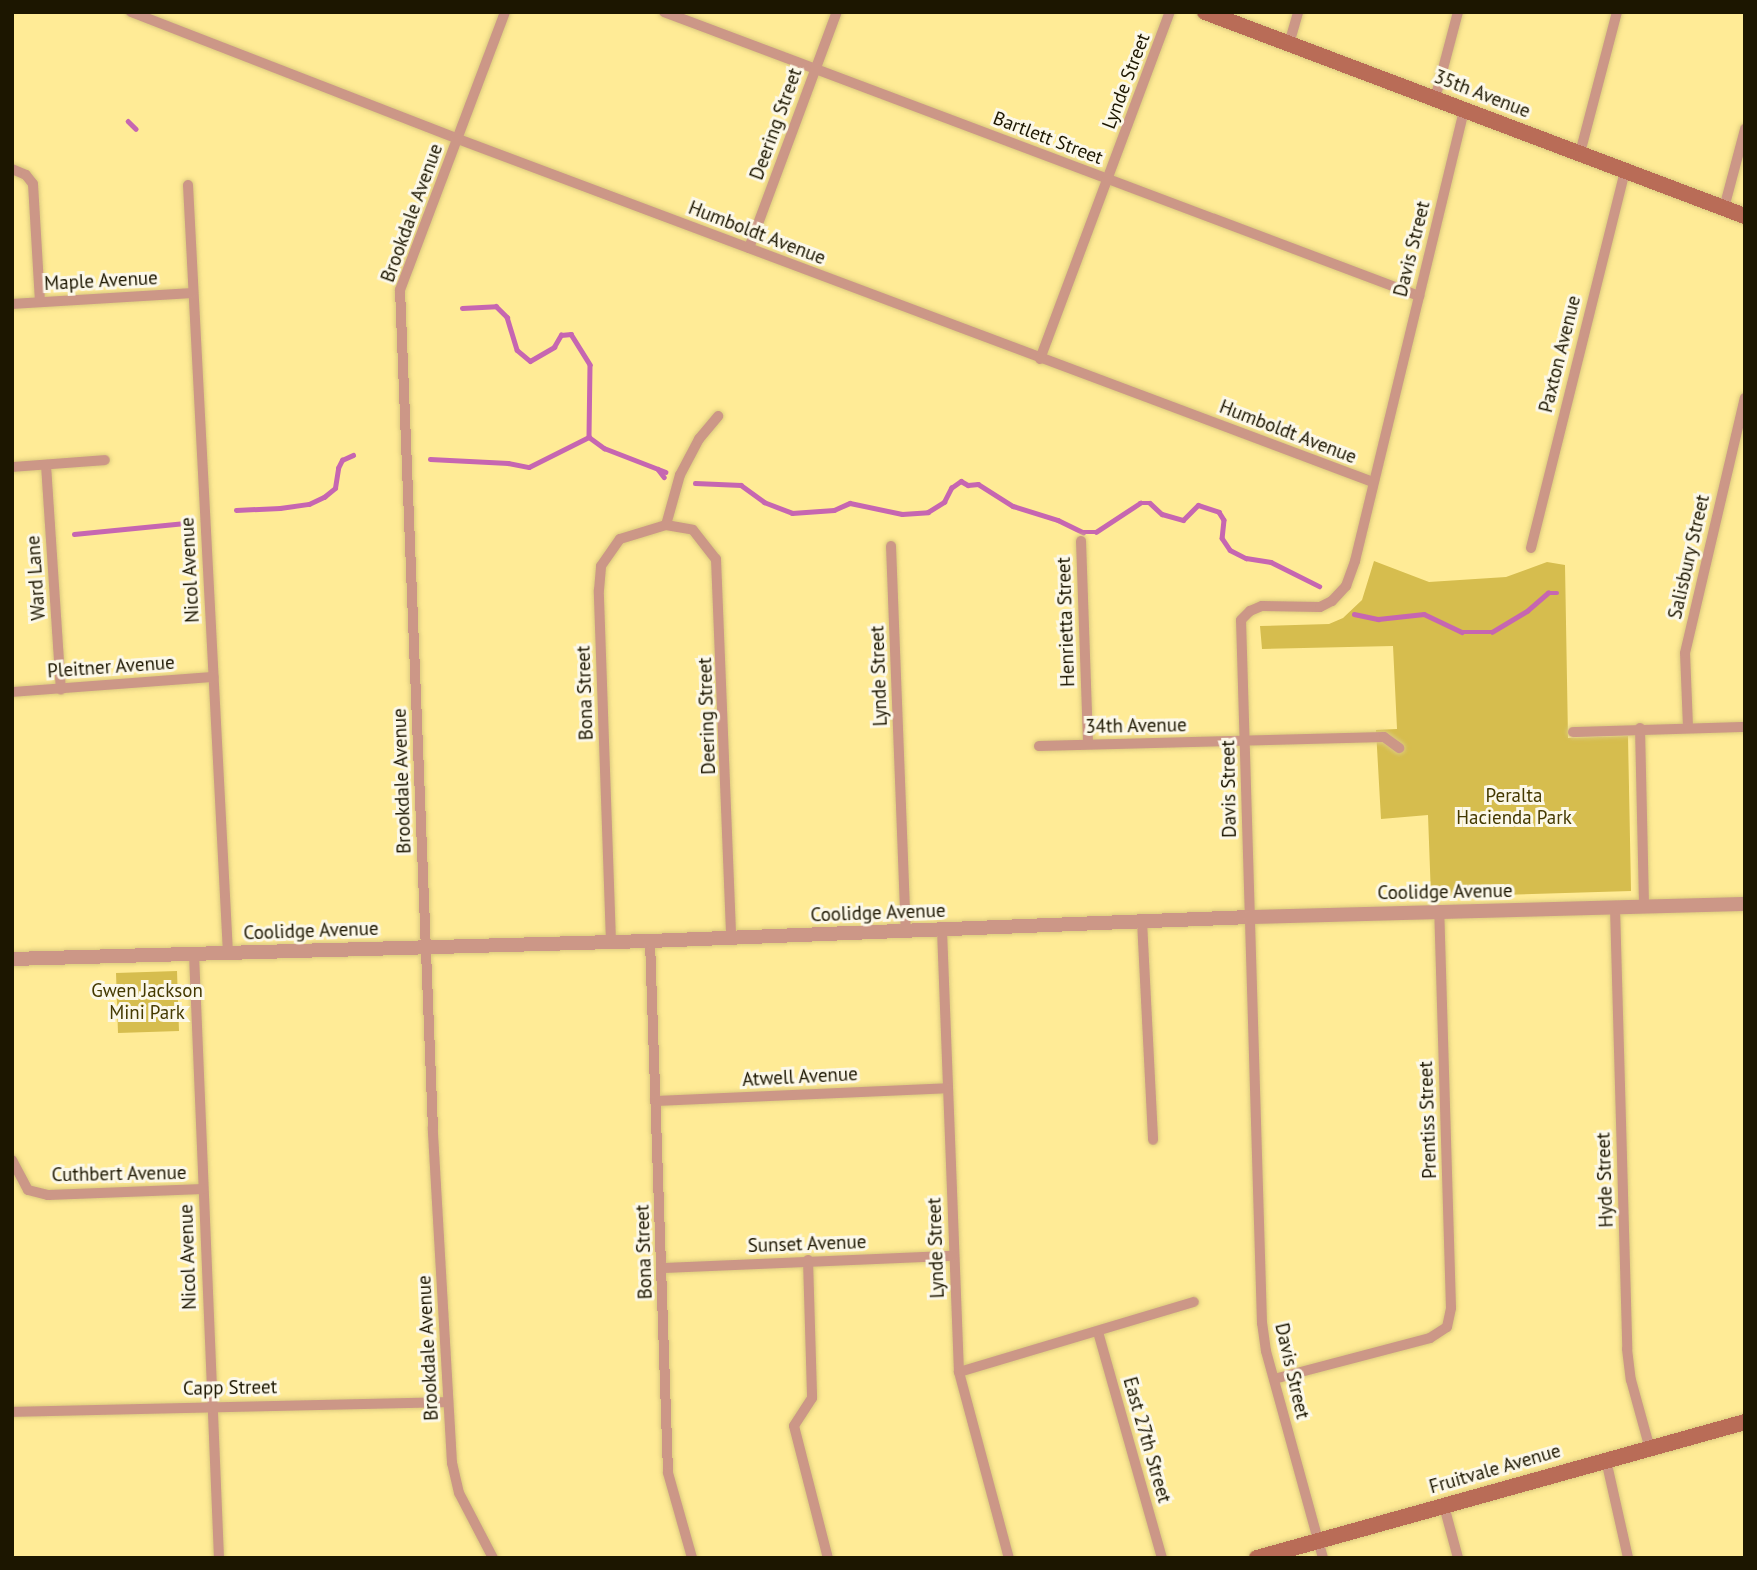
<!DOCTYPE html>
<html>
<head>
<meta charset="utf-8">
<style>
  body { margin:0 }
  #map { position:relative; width:1757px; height:1570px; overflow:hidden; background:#ffeb96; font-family:"PT Sans",sans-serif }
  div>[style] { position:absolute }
  .green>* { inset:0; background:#d6bd4e }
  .stream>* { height:4.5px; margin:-2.25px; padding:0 2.25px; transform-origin:2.25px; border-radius:2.25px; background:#c666b1 }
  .roads { filter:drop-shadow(0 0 2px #dbc97e) drop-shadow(0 0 2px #dbc97e) }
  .minor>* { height:10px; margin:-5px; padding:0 5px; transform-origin:5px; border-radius:5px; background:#cc9787 }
  .tertiary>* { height:14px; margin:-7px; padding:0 7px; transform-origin:7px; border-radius:7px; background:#cc9787 }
  .secondary>* { height:16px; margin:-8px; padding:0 8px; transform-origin:8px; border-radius:8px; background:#b96c57 }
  span { translate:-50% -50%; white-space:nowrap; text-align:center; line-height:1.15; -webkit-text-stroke:6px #fcf8e8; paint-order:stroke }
  .street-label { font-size:19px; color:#1c1600 }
  .park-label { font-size:19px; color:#443900 }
  .frame { position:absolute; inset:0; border:14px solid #1c1600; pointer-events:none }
</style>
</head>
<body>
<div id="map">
  <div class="green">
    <div style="clip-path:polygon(1374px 561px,1429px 582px,1506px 577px,1547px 562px,1565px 565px,1568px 738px,1628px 736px,1631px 891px,1431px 897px,1428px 815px,1381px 819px,1376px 730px,1397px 729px,1393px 646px,1262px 649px,1260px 626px,1329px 624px,1343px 618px,1362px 600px)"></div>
    <div style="clip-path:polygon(177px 971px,179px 1031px,118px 1033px,116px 973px)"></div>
  </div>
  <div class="stream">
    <div style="left:128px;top:121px;width:11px;rotate:45deg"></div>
    <div style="left:462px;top:308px;width:34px;rotate:-3deg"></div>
    <div style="left:496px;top:306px;width:16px;rotate:45deg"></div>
    <div style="left:507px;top:317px;width:34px;rotate:73deg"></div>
    <div style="left:517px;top:350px;width:17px;rotate:40deg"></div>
    <div style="left:530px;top:361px;width:28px;rotate:-30deg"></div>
    <div style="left:554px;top:347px;width:14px;rotate:-60deg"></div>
    <div style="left:561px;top:335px;width:10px;rotate:-6deg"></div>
    <div style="left:571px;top:334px;width:36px;rotate:58deg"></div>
    <div style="left:590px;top:365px;width:72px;rotate:90.8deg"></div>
    <div style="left:589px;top:437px;width:19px;rotate:36deg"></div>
    <div style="left:604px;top:448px;width:66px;rotate:21.2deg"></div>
    <div style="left:430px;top:459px;width:78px;rotate:2.9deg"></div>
    <div style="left:508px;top:463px;width:21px;rotate:11deg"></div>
    <div style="left:529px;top:467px;width:67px;rotate:-26.6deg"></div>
    <div style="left:658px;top:469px;width:10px;rotate:53deg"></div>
    <div style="left:695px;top:483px;width:46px;rotate:2.5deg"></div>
    <div style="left:741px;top:485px;width:29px;rotate:36deg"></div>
    <div style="left:764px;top:502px;width:30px;rotate:21deg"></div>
    <div style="left:792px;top:513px;width:42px;rotate:-4.1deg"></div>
    <div style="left:834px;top:510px;width:17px;rotate:-24deg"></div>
    <div style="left:850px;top:503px;width:53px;rotate:11.9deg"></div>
    <div style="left:902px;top:514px;width:26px;rotate:-4deg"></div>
    <div style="left:928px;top:512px;width:19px;rotate:-32deg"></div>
    <div style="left:944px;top:502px;width:16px;rotate:-63deg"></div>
    <div style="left:951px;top:488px;width:12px;rotate:-35deg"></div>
    <div style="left:961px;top:481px;width:8px;rotate:30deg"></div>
    <div style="left:968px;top:485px;width:10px;rotate:-6deg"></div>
    <div style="left:978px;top:484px;width:41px;rotate:32.2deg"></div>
    <div style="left:1013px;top:506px;width:47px;rotate:17.3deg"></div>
    <div style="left:1058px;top:520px;width:28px;rotate:26deg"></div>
    <div style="left:1083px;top:532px;width:13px"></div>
    <div style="left:1096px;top:532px;width:53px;rotate:-33.4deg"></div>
    <div style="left:1140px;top:503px;width:10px"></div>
    <div style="left:1150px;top:503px;width:16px;rotate:43deg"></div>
    <div style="left:1162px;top:514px;width:22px;rotate:16deg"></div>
    <div style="left:1183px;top:520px;width:21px;rotate:-45deg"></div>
    <div style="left:1198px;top:505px;width:22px;rotate:18deg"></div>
    <div style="left:1219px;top:512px;width:9px;rotate:58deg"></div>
    <div style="left:1224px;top:520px;width:18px;rotate:96deg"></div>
    <div style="left:1222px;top:538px;width:14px;rotate:56deg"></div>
    <div style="left:1230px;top:550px;width:18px;rotate:27deg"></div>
    <div style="left:1246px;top:558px;width:25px;rotate:9deg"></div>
    <div style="left:1271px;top:562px;width:54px;rotate:26.6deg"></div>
    <div style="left:236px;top:510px;width:44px;rotate:-2.6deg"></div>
    <div style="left:280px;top:508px;width:29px;rotate:-8deg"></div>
    <div style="left:309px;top:504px;width:17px;rotate:-25deg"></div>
    <div style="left:324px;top:497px;width:14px;rotate:-39deg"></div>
    <div style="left:335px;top:488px;width:20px;rotate:-81deg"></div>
    <div style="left:338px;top:468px;width:9px;rotate:-63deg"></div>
    <div style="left:342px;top:460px;width:12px;rotate:-24deg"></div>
    <div style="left:74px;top:534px;width:114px;rotate:-5.6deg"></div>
    <div style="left:1354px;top:614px;width:25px;rotate:12deg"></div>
    <div style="left:1378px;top:619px;width:46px;rotate:-6.2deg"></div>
    <div style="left:1424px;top:614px;width:42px;rotate:25.3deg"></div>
    <div style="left:1462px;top:632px;width:30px"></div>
    <div style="left:1492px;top:632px;width:41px;rotate:-31deg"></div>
    <div style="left:1527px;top:611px;width:28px;rotate:-41deg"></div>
    <div style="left:1548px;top:593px;width:9px"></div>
  </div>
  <div class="roads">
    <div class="minor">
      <div style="left:131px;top:12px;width:351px;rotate:21.2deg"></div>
      <div style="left:458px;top:139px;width:977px;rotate:20.55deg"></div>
      <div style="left:664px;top:12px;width:807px;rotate:20.61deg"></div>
      <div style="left:1289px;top:44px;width:33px;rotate:-74deg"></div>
      <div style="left:1435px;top:99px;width:90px;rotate:-75.2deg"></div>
      <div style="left:1580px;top:153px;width:146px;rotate:-75.3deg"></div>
      <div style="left:12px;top:169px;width:15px;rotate:23deg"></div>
      <div style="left:26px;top:175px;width:11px;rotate:52deg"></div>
      <div style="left:33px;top:184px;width:118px;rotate:86.6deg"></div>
      <div style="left:188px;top:185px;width:769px;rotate:87.02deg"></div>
      <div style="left:1724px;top:208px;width:82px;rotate:-75.1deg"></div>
      <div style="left:749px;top:248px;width:252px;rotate:-69.6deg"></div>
      <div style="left:12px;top:304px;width:180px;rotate:-3.5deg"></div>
      <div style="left:1040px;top:359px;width:371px;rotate:-69.5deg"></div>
      <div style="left:46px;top:465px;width:225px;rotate:86.2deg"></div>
      <div style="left:12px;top:467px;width:93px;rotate:-4.3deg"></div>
      <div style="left:666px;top:525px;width:52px;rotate:-74.4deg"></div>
      <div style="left:680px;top:475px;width:41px;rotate:-62.2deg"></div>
      <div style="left:699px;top:439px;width:30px;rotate:-50deg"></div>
      <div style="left:1081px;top:541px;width:203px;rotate:88deg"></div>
      <div style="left:891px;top:546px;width:385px;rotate:87.8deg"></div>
      <div style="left:1531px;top:548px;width:390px;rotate:-76deg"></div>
      <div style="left:12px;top:692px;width:202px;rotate:-4.3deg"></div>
      <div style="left:1688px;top:727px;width:74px;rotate:-92.3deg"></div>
      <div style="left:1685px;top:653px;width:262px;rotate:-76.8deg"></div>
      <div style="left:1640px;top:728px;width:178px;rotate:88.7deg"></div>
      <div style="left:1573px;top:732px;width:172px;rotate:-1.7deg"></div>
      <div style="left:1039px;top:746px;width:345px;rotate:-1.5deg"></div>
      <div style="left:1384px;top:737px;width:19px;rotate:36deg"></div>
      <div style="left:1615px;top:907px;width:442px;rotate:88.4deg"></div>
      <div style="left:1627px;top:1349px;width:31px;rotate:83deg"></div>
      <div style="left:1631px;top:1380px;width:72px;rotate:74.6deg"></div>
      <div style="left:1142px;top:921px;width:219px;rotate:87.1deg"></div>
      <div style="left:942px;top:930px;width:442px;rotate:87.8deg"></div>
      <div style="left:959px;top:1372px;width:193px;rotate:75deg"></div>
      <div style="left:650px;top:941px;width:532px;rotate:88.06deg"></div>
      <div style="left:668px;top:1473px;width:88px;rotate:74.2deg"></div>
      <div style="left:611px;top:942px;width:352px;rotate:-92deg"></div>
      <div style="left:599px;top:590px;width:24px;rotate:-85deg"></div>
      <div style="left:601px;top:566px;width:33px;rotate:-55deg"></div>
      <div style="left:620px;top:539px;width:48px;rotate:-16.9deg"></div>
      <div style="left:666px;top:525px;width:27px;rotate:10deg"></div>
      <div style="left:693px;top:530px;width:37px;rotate:52deg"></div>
      <div style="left:716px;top:559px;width:378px;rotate:87.7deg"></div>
      <div style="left:194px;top:954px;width:605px;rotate:87.63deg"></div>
      <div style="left:655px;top:1101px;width:293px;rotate:-2.5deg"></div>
      <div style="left:12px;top:1160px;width:34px;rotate:62deg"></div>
      <div style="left:28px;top:1190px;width:21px;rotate:14deg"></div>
      <div style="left:48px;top:1195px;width:155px;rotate:-2.2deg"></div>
      <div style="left:808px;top:1260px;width:138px;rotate:88.3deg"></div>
      <div style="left:812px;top:1398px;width:33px;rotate:123deg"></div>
      <div style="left:794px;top:1426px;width:136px;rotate:75.6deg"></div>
      <div style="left:663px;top:1268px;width:291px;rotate:-2.4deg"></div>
      <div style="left:1098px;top:1332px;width:235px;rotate:74.2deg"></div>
      <div style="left:959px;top:1372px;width:245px;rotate:-16.6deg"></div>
      <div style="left:1274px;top:1379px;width:161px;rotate:-14.7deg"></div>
      <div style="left:1430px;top:1338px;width:20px;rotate:-33deg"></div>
      <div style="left:1447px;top:1327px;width:19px;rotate:-78deg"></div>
      <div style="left:1451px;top:1308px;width:396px;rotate:-91.7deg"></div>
      <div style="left:12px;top:1412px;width:436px;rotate:-1.3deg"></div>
      <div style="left:1606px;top:1460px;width:100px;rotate:77.3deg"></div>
      <div style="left:1444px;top:1506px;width:54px;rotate:74.9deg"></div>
      <div style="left:493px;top:1558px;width:73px;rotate:-117.6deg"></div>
      <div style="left:459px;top:1493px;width:31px;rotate:-103deg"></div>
      <div style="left:452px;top:1463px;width:335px;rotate:-93.3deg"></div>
      <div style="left:433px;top:1129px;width:840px;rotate:-92.25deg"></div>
      <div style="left:400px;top:290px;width:297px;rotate:-69.3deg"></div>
      <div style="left:1323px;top:1558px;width:215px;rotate:-105.4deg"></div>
      <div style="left:1266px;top:1351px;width:28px;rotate:-98deg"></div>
      <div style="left:1262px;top:1323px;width:703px;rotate:-91.71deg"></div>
      <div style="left:1241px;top:620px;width:13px;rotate:-45deg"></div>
      <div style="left:1250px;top:611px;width:13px;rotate:-23deg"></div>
      <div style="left:1262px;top:606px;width:58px;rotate:1deg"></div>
      <div style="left:1320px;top:607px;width:13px;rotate:-27deg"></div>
      <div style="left:1332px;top:601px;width:21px;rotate:-47deg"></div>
      <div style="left:1346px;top:586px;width:27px;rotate:-70deg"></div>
      <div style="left:1355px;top:561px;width:464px;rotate:-76.4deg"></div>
    </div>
    <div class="tertiary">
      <div style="left:12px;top:959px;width:638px;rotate:-1.62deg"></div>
      <div style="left:650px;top:941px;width:600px;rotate:-2.29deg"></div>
      <div style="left:1250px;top:917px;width:495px;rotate:-1.5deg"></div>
    </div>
    <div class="secondary">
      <div style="left:1205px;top:12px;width:577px;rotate:20.7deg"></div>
      <div style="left:1257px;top:1558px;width:507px;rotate:-15.57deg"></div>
    </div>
  </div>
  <div class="street-label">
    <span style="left:1126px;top:81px;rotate:-69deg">Lynde Street</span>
    <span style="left:1482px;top:94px;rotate:21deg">35th Avenue</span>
    <span style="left:776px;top:124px;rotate:-70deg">Deering Street</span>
    <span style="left:1048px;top:138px;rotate:21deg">Bartlett Street</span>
    <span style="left:412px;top:213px;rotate:-70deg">Brookdale Avenue</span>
    <span style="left:757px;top:233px;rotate:21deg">Humboldt Avenue</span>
    <span style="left:1412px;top:249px;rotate:-76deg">Davis Street</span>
    <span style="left:101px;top:281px;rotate:-3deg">Maple Avenue</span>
    <span style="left:1560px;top:354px;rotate:-76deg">Paxton Avenue</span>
    <span style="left:1288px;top:432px;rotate:21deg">Humboldt Avenue</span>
    <span style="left:1689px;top:557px;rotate:-77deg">Salisbury Street</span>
    <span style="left:190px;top:570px;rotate:-93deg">Nicol Avenue</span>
    <span style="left:36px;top:578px;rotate:-94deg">Ward Lane</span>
    <span style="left:1066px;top:622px;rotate:-92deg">Henrietta Street</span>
    <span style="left:111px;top:667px;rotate:-4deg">Pleitner Avenue</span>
    <span style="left:879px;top:676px;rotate:-92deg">Lynde Street</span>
    <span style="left:585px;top:693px;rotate:-92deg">Bona Street</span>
    <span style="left:707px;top:716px;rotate:-92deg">Deering Street</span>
    <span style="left:1136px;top:726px;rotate:-1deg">34th Avenue</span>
    <span style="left:402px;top:781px;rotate:-92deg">Brookdale Avenue</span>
    <span style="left:1229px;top:789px;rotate:-91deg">Davis Street</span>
    <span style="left:1445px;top:892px;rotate:-1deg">Coolidge Avenue</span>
    <span style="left:878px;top:913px;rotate:-2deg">Coolidge Avenue</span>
    <span style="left:311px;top:931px;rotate:-2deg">Coolidge Avenue</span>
    <span style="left:800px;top:1077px;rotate:-3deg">Atwell Avenue</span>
    <span style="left:1428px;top:1120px;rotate:-92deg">Prentiss Street</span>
    <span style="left:119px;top:1174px;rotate:-1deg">Cuthbert Avenue</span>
    <span style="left:1605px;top:1180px;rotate:-92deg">Hyde Street</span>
    <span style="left:807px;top:1244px;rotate:-2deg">Sunset Avenue</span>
    <span style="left:936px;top:1248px;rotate:-92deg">Lynde Street</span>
    <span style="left:644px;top:1252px;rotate:-92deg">Bona Street</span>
    <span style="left:188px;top:1257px;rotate:-92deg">Nicol Avenue</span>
    <span style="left:428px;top:1348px;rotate:-93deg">Brookdale Avenue</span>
    <span style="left:1292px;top:1371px;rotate:77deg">Davis Street</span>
    <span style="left:230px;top:1388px;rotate:-1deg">Capp Street</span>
    <span style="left:1147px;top:1440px;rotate:74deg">East 27th Street</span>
    <span style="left:1495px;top:1469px;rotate:-16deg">Fruitvale Avenue</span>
  </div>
  <div class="park-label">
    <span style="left:1514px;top:807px">Peralta<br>Hacienda Park</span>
    <span style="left:147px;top:1002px">Gwen Jackson<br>Mini Park</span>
  </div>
  <div class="frame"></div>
</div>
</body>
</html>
